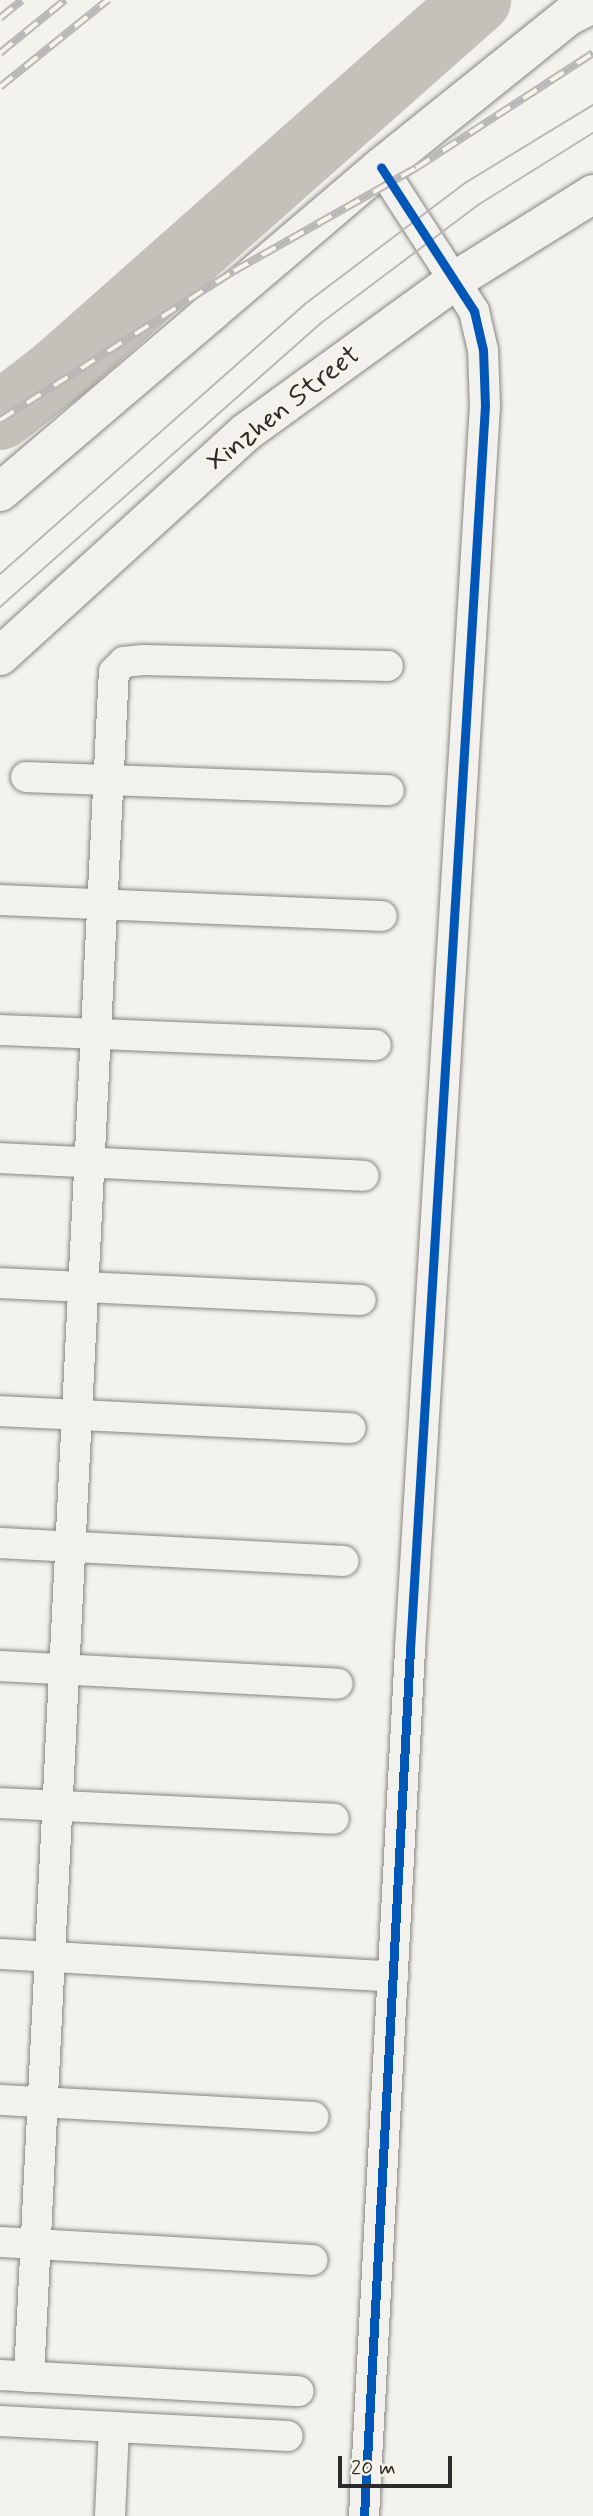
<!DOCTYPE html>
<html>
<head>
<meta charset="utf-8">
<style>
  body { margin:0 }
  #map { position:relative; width:593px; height:2516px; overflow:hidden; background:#f4f2ec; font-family:Mynerve,sans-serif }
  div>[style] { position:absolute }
  .river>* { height:68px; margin:-34px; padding:0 34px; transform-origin:34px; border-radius:34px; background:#c4c1ba }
  .roads { filter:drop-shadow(0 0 2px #858582) drop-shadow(0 0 2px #858582) }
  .street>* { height:30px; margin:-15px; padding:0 15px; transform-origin:15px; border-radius:15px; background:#f2f1ed }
  .secondary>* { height:38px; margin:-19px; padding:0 19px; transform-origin:19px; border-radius:19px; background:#f2f1ed }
  .tram>* { height:2px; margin:-1px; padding:0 1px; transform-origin:1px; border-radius:1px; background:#b8b7b5 }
  .rail>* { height:8px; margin-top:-4px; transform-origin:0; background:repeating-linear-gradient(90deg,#f7f3e8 0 16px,#b8b7b5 0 32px); box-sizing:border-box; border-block:2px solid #b8b7b5 }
  .cycleway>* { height:9px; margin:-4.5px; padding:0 4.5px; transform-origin:4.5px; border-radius:4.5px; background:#0057b8 }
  span { translate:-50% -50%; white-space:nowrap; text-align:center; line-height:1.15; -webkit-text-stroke:5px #f7f3e8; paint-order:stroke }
  .street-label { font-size:28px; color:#2b2b2b }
  .scale { position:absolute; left:338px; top:2456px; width:114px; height:32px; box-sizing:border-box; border:4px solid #2b2b2b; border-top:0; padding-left:9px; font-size:21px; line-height:24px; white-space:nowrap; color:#2b2b2b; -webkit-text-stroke:5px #f7f3e8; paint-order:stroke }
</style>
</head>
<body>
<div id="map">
  <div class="river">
    <div style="left:0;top:416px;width:73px;rotate:-37.8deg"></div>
    <div style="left:58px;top:371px;width:560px;rotate:-41.52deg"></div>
  </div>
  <div class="roads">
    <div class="street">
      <div style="left:26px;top:777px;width:363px;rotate:2.1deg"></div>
      <div style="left:0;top:900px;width:382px;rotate:2.4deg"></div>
      <div style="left:0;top:1030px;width:376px;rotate:2.3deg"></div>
      <div style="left:0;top:1158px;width:364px;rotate:2.8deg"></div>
      <div style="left:0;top:1283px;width:361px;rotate:2.7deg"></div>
      <div style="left:0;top:1411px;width:351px;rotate:2.8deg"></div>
      <div style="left:0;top:1543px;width:344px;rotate:3deg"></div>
      <div style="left:0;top:1666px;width:338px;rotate:3deg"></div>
      <div style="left:0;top:1803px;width:334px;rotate:2.7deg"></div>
      <div style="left:0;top:1954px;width:394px;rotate:3.3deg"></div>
      <div style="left:0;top:2100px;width:314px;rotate:3.1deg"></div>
      <div style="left:0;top:2242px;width:313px;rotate:3.3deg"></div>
      <div style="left:0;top:2375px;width:299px;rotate:3.1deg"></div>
      <div style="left:29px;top:2377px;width:1707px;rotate:-87.15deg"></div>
      <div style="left:114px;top:672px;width:14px;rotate:-45deg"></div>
      <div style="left:124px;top:662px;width:19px;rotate:-6deg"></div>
      <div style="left:143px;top:660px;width:245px;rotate:1.4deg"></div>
      <div style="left:0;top:2421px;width:288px;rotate:3deg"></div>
      <div style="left:110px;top:2516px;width:89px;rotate:-87.4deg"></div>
      <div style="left:364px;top:2516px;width:868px;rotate:-86.96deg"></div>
      <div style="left:410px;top:1649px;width:1245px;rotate:-86.55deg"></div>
      <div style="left:485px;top:406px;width:56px;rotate:-92deg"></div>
      <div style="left:483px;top:350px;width:40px;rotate:-103deg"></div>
      <div style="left:474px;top:311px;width:171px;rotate:-122.9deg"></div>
    </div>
    <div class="secondary">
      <div style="left:0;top:492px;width:501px;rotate:-40.46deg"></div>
      <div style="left:381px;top:167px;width:241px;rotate:-38.8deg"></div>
      <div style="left:569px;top:16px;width:27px;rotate:-27deg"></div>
      <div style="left:0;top:656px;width:331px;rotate:-42.3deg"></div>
      <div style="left:245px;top:433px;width:258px;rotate:-36deg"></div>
      <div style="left:454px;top:281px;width:164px;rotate:-32deg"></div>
    </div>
  </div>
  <div class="tram">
    <div style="left:0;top:574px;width:407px;rotate:-41.5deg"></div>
    <div style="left:305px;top:304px;width:201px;rotate:-37.1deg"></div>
    <div style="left:465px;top:183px;width:150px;rotate:-31.4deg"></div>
    <div style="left:0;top:607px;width:429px;rotate:-41.5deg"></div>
    <div style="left:321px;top:323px;width:196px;rotate:-36.9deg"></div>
    <div style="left:478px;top:205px;width:136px;rotate:-32.1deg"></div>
  </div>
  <div class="rail">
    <div style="left:0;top:18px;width:28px;rotate:-39deg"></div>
    <div style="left:0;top:53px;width:84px;rotate:-39.2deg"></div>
    <div style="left:0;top:87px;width:139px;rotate:-38.9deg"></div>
    <div style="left:0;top:420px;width:277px;rotate:-32.5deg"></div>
    <div style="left:234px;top:271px;width:209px;rotate:-29.5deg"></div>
    <div style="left:416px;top:168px;width:211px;rotate:-33deg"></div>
  </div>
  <div class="cycleway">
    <div style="left:364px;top:2516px;width:868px;rotate:-86.96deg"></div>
    <div style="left:410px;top:1649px;width:1245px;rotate:-86.55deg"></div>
    <div style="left:485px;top:406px;width:56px;rotate:-92deg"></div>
    <div style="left:483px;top:350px;width:40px;rotate:-103deg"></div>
    <div style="left:474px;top:311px;width:171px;rotate:-122.9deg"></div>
  </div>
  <div class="street-label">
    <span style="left:284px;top:409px;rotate:-38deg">Xinzhen Street</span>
  </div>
  <div class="scale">20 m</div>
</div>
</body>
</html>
